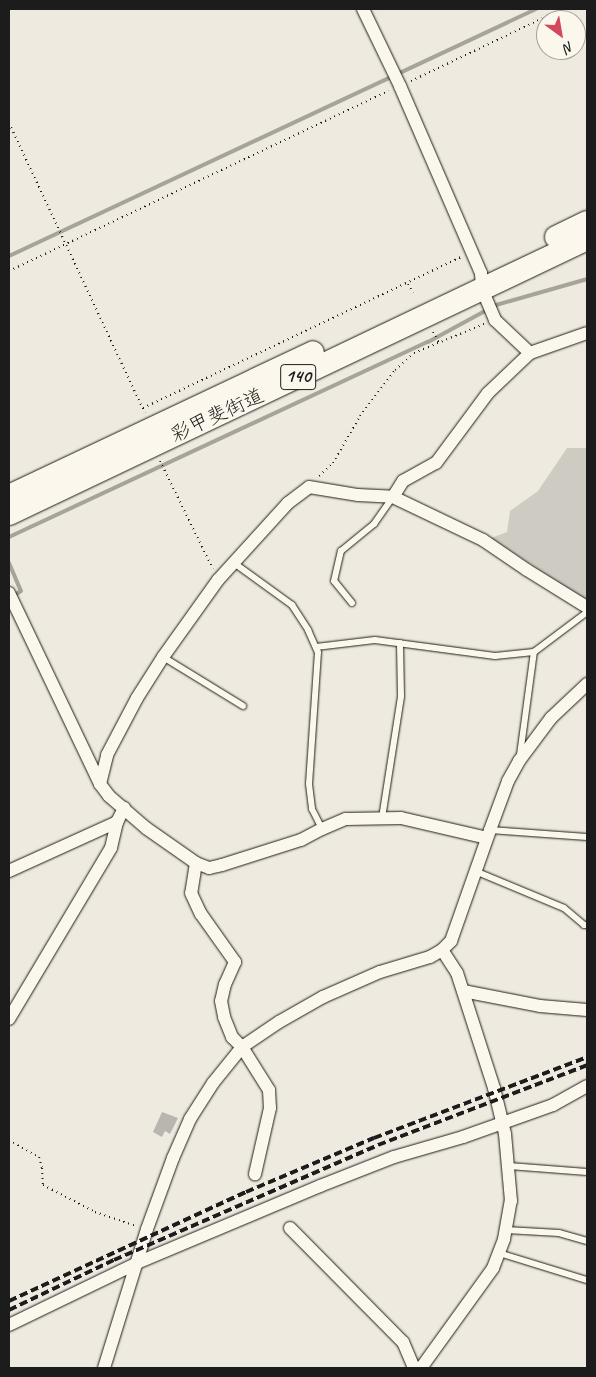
<!DOCTYPE html>
<html>
<head>
<meta charset="utf-8">
<style>
  body { margin:0 }
  #map { position:relative; width:596px; height:1377px; overflow:hidden; background:#eeeadf; font-family:Caveat,"Klee One",sans-serif }
  div>[style] { position:absolute }
  .green>* { inset:0; background:#ceccc2 }
  .stream>* { height:4px; margin:-2px; padding:0 2px; transform-origin:2px; border-radius:2px; background:#a6a39d }
  .building>* { inset:0; background:#b9b6af }
  .path>* { height:2px; margin-top:-1px; transform-origin:0; background:repeating-linear-gradient(90deg,#1c1c1c 0 1px,transparent 0 5px) }
  .roads { filter:drop-shadow(0 0 1px #1c1c1c) drop-shadow(0 0 1px #1c1c1c) }
  .lane>* { height:6px; margin:-3px; padding:0 3px; transform-origin:3px; border-radius:3px; background:#fbf7ec }
  .street>* { height:12px; margin:-6px; padding:0 6px; transform-origin:6px; border-radius:6px; background:#fbf7ec }
  .highway>* { height:22px; margin:-11px; padding:0 11px; transform-origin:11px; border-radius:11px; background:#fbf7ec }
  .rail>* { height:4px; margin-top:-2px; transform-origin:0; background:repeating-linear-gradient(90deg,#1c1c1c 0 8px,transparent 0 12px) }
  span { translate:-50% -50%; white-space:nowrap; text-align:center; line-height:1.15; -webkit-text-stroke:5px #fbf7ec; paint-order:stroke }
  .shield-label span { padding:1px 4px; background:#fbf7ec; border:1px solid; border-radius:4px; -webkit-text-stroke-width:0 }
  .shield-label { font-size:19px; color:#1c1c1c; font-weight:700 }
  .street-label { font-size:20px; color:#1c1c1c }
  .frame { position:absolute; inset:0; border:10px solid #1c1c1c; pointer-events:none }
  .north { position:absolute; left:536px; top:10px; width:50px; height:50px; box-sizing:border-box; background:#fbf7ec; border:1px solid #a29f99; border-radius:50%; rotate:148deg; font-size:14px; font-weight:700; line-height:20px; text-align:center; color:#1c1c1c }
  .north::after { content:''; display:block; margin:auto; width:18px; height:22px; background:#d1495b; clip-path:polygon(50% 0,100% 100%,50% 72%,0 100%) }
</style>
</head>
<body>
<div id="map">
  <div class="green">
    <div style="clip-path:polygon(567px 448px,587px 448px,587px 601px,491px 538px,507px 532px,510px 511px,538px 491px)"></div>
  </div>
  <div class="stream">
    <div style="left:9px;top:256px;width:582px;rotate:-25.11deg"></div>
    <div style="left:9px;top:537px;width:462px;rotate:-25deg"></div>
    <div style="left:428px;top:342px;width:77px;rotate:-28.6deg"></div>
    <div style="left:496px;top:305px;width:95px;rotate:-15.9deg"></div>
    <div style="left:9px;top:563px;width:30px;rotate:67deg"></div>
    <div style="left:21px;top:591px;width:9px;rotate:148deg"></div>
  </div>
  <div class="building">
    <div style="clip-path:polygon(162px 1112px,178px 1118px,170px 1134px,165px 1131px,162px 1137px,153px 1132px)"></div>
  </div>
  <div class="path">
    <div style="left:411px;top:81px;width:167px;rotate:-25.5deg"></div>
    <div style="left:9px;top:123px;width:320px;rotate:64.9deg"></div>
    <div style="left:9px;top:271px;width:420px;rotate:-25.4deg"></div>
    <div style="left:408px;top:284px;width:10px;rotate:61deg"></div>
    <div style="left:433px;top:332px;width:13px;rotate:61deg"></div>
    <div style="left:143px;top:408px;width:352px;rotate:-25.4deg"></div>
    <div style="left:160px;top:461px;width:120px;rotate:63.9deg"></div>
    <div style="left:319px;top:476px;width:19px;rotate:-43deg"></div>
    <div style="left:333px;top:463px;width:54px;rotate:-60.1deg"></div>
    <div style="left:360px;top:416px;width:58px;rotate:-52.7deg"></div>
    <div style="left:395px;top:370px;width:25px;rotate:-42deg"></div>
    <div style="left:414px;top:353px;width:76px;rotate:-22.5deg"></div>
    <div style="left:9px;top:1140px;width:34px;rotate:30deg"></div>
    <div style="left:39px;top:1157px;width:11px;rotate:75deg"></div>
    <div style="left:42px;top:1168px;width:17px;rotate:87deg"></div>
    <div style="left:43px;top:1185px;width:59px;rotate:27.4deg"></div>
    <div style="left:95px;top:1212px;width:43px;rotate:18.9deg"></div>
  </div>
  <div class="roads">
    <div class="lane">
      <div style="left:234px;top:563px;width:72px;rotate:35.9deg"></div>
      <div style="left:292px;top:605px;width:30px;rotate:57deg"></div>
      <div style="left:308px;top:630px;width:24px;rotate:66deg"></div>
      <div style="left:318px;top:652px;width:132px;rotate:93.9deg"></div>
      <div style="left:309px;top:784px;width:25px;rotate:83deg"></div>
      <div style="left:312px;top:809px;width:22px;rotate:63deg"></div>
      <div style="left:352px;top:603px;width:28px;rotate:-129deg"></div>
      <div style="left:334px;top:581px;width:31px;rotate:-77deg"></div>
      <div style="left:341px;top:551px;width:43px;rotate:-39.3deg"></div>
      <div style="left:374px;top:524px;width:32px;rotate:-55deg"></div>
      <div style="left:316px;top:647px;width:59px;rotate:-6.8deg"></div>
      <div style="left:375px;top:640px;width:121px;rotate:7.6deg"></div>
      <div style="left:495px;top:656px;width:39px;rotate:-6deg"></div>
      <div style="left:534px;top:652px;width:66px;rotate:-37deg"></div>
      <div style="left:163px;top:657px;width:94px;rotate:31.5deg"></div>
      <div style="left:520px;top:755px;width:104px;rotate:-82.3deg"></div>
      <div style="left:382px;top:818px;width:123px;rotate:-81.1deg"></div>
      <div style="left:401px;top:696px;width:53px;rotate:-91.1deg"></div>
      <div style="left:490px;top:830px;width:97px;rotate:4.1deg"></div>
      <div style="left:475px;top:871px;width:96px;rotate:22.6deg"></div>
      <div style="left:564px;top:908px;width:26px;rotate:40deg"></div>
      <div style="left:584px;top:925px;width:3px"></div>
      <div style="left:509px;top:1166px;width:78px;rotate:4.4deg"></div>
      <div style="left:506px;top:1230px;width:53px;rotate:3.2deg"></div>
      <div style="left:559px;top:1233px;width:29px;rotate:16deg"></div>
      <div style="left:499px;top:1253px;width:92px;rotate:17.1deg"></div>
    </div>
    <div class="street">
      <div style="left:363px;top:9px;width:85px;rotate:64.3deg"></div>
      <div style="left:400px;top:86px;width:204px;rotate:66.6deg"></div>
      <div style="left:481px;top:273px;width:16px;rotate:86deg"></div>
      <div style="left:482px;top:289px;width:34px;rotate:67deg"></div>
      <div style="left:495px;top:320px;width:48px;rotate:43.3deg"></div>
      <div style="left:393px;top:497px;width:19px;rotate:-58deg"></div>
      <div style="left:403px;top:481px;width:38px;rotate:-29deg"></div>
      <div style="left:436px;top:463px;width:87px;rotate:-53.4deg"></div>
      <div style="left:488px;top:393px;width:58px;rotate:-43.6deg"></div>
      <div style="left:530px;top:353px;width:60px;rotate:-19.3deg"></div>
      <div style="left:9px;top:593px;width:212px;rotate:64.5deg"></div>
      <div style="left:100px;top:784px;width:15px;rotate:53deg"></div>
      <div style="left:109px;top:796px;width:49px;rotate:40.9deg"></div>
      <div style="left:146px;top:828px;width:61px;rotate:35deg"></div>
      <div style="left:196px;top:863px;width:14px;rotate:21deg"></div>
      <div style="left:209px;top:868px;width:13px;rotate:-13deg"></div>
      <div style="left:222px;top:865px;width:83px;rotate:-17.6deg"></div>
      <div style="left:301px;top:840px;width:24px;rotate:-28deg"></div>
      <div style="left:322px;top:829px;width:26px;rotate:-23deg"></div>
      <div style="left:346px;top:819px;width:55px;rotate:-1deg"></div>
      <div style="left:401px;top:818px;width:88px;rotate:13.1deg"></div>
      <div style="left:100px;top:784px;width:30px;rotate:-76deg"></div>
      <div style="left:107px;top:755px;width:64px;rotate:-62.2deg"></div>
      <div style="left:137px;top:698px;width:49px;rotate:-57.6deg"></div>
      <div style="left:163px;top:657px;width:95px;rotate:-54.5deg"></div>
      <div style="left:218px;top:580px;width:104px;rotate:-47.7deg"></div>
      <div style="left:288px;top:503px;width:26px;rotate:-37deg"></div>
      <div style="left:309px;top:487px;width:50px;rotate:9.3deg"></div>
      <div style="left:358px;top:495px;width:35px;rotate:3deg"></div>
      <div style="left:393px;top:497px;width:100px;rotate:25.5deg"></div>
      <div style="left:483px;top:540px;width:53px;rotate:34.3deg"></div>
      <div style="left:527px;top:570px;width:70px;rotate:31.7deg"></div>
      <div style="left:196px;top:863px;width:30px;rotate:99deg"></div>
      <div style="left:191px;top:893px;width:23px;rotate:65deg"></div>
      <div style="left:201px;top:914px;width:59px;rotate:54.7deg"></div>
      <div style="left:235px;top:962px;width:24px;rotate:114deg"></div>
      <div style="left:225px;top:984px;width:17px;rotate:103deg"></div>
      <div style="left:221px;top:1001px;width:16px;rotate:79deg"></div>
      <div style="left:224px;top:1017px;width:22px;rotate:68deg"></div>
      <div style="left:232px;top:1037px;width:14px;rotate:45deg"></div>
      <div style="left:242px;top:1047px;width:51px;rotate:57.9deg"></div>
      <div style="left:269px;top:1090px;width:18px;rotate:87deg"></div>
      <div style="left:270px;top:1108px;width:68px;rotate:102.8deg"></div>
      <div style="left:9px;top:871px;width:119px;rotate:-24.4deg"></div>
      <div style="left:463px;top:991px;width:78px;rotate:11deg"></div>
      <div style="left:540px;top:1006px;width:47px;rotate:4.9deg"></div>
      <div style="left:9px;top:1019px;width:199px;rotate:-59.2deg"></div>
      <div style="left:111px;top:848px;width:27px;rotate:-77deg"></div>
      <div style="left:117px;top:822px;width:16px;rotate:-63deg"></div>
      <div style="left:290px;top:1228px;width:161px;rotate:45.3deg"></div>
      <div style="left:403px;top:1342px;width:28px;rotate:67deg"></div>
      <div style="left:9px;top:1325px;width:142px;rotate:-25.8deg"></div>
      <div style="left:137px;top:1263px;width:199px;rotate:-22.8deg"></div>
      <div style="left:320px;top:1186px;width:79px;rotate:-21.4deg"></div>
      <div style="left:394px;top:1157px;width:72px;rotate:-16.2deg"></div>
      <div style="left:463px;top:1137px;width:96px;rotate:-19.6deg"></div>
      <div style="left:553px;top:1105px;width:39px;rotate:-29deg"></div>
      <div style="left:104px;top:1368px;width:145px;rotate:-72.8deg"></div>
      <div style="left:147px;top:1229px;width:76px;rotate:-69.9deg"></div>
      <div style="left:173px;top:1158px;width:43px;rotate:-66.4deg"></div>
      <div style="left:190px;top:1119px;width:43px;rotate:-57.4deg"></div>
      <div style="left:213px;top:1083px;width:46px;rotate:-51.1deg"></div>
      <div style="left:242px;top:1047px;width:45px;rotate:-34deg"></div>
      <div style="left:279px;top:1022px;width:51px;rotate:-29.6deg"></div>
      <div style="left:323px;top:997px;width:62px;rotate:-23.7deg"></div>
      <div style="left:380px;top:972px;width:52px;rotate:-16.7deg"></div>
      <div style="left:430px;top:957px;width:14px;rotate:-30deg"></div>
      <div style="left:442px;top:950px;width:13px;rotate:-45deg"></div>
      <div style="left:451px;top:941px;width:118px;rotate:-70.6deg"></div>
      <div style="left:490px;top:830px;width:52px;rotate:-69.8deg"></div>
      <div style="left:508px;top:781px;width:23px;rotate:-61deg"></div>
      <div style="left:519px;top:761px;width:54px;rotate:-53.3deg"></div>
      <div style="left:551px;top:718px;width:50px;rotate:-43.4deg"></div>
      <div style="left:421px;top:1368px;width:123px;rotate:-54.2deg"></div>
      <div style="left:493px;top:1268px;width:31px;rotate:-69deg"></div>
      <div style="left:504px;top:1239px;width:39px;rotate:-80deg"></div>
      <div style="left:511px;top:1201px;width:67px;rotate:-95.1deg"></div>
      <div style="left:505px;top:1134px;width:47px;rotate:-103.4deg"></div>
      <div style="left:494px;top:1088px;width:121px;rotate:-107.8deg"></div>
      <div style="left:457px;top:973px;width:27px;rotate:-123deg"></div>
    </div>
    <div class="highway">
      <div style="left:556px;top:237px;width:34px;rotate:-26deg"></div>
      <div style="left:9px;top:496px;width:336px;rotate:-25.3deg"></div>
      <div style="left:9px;top:514px;width:640px;rotate:-25.44deg"></div>
    </div>
  </div>
  <div class="rail">
    <div style="left:9px;top:1301px;width:261px;rotate:-24.7deg"></div>
    <div style="left:246px;top:1192px;width:139px;rotate:-22.9deg"></div>
    <div style="left:374px;top:1138px;width:228px;rotate:-20.8deg"></div>
    <div style="left:9px;top:1310px;width:116px;rotate:-25.5deg"></div>
    <div style="left:114px;top:1260px;width:288px;rotate:-23.5deg"></div>
    <div style="left:378px;top:1145px;width:224px;rotate:-20.9deg"></div>
  </div>
  <div class="shield-label">
    <span style="left:298px;top:377px">140</span>
  </div>
  <div class="street-label">
    <span style="left:217px;top:415px;rotate:-25deg">彩甲斐街道</span>
  </div>
  <div class="frame"></div>
  <div class="north">N</div>
</div>
</body>
</html>
